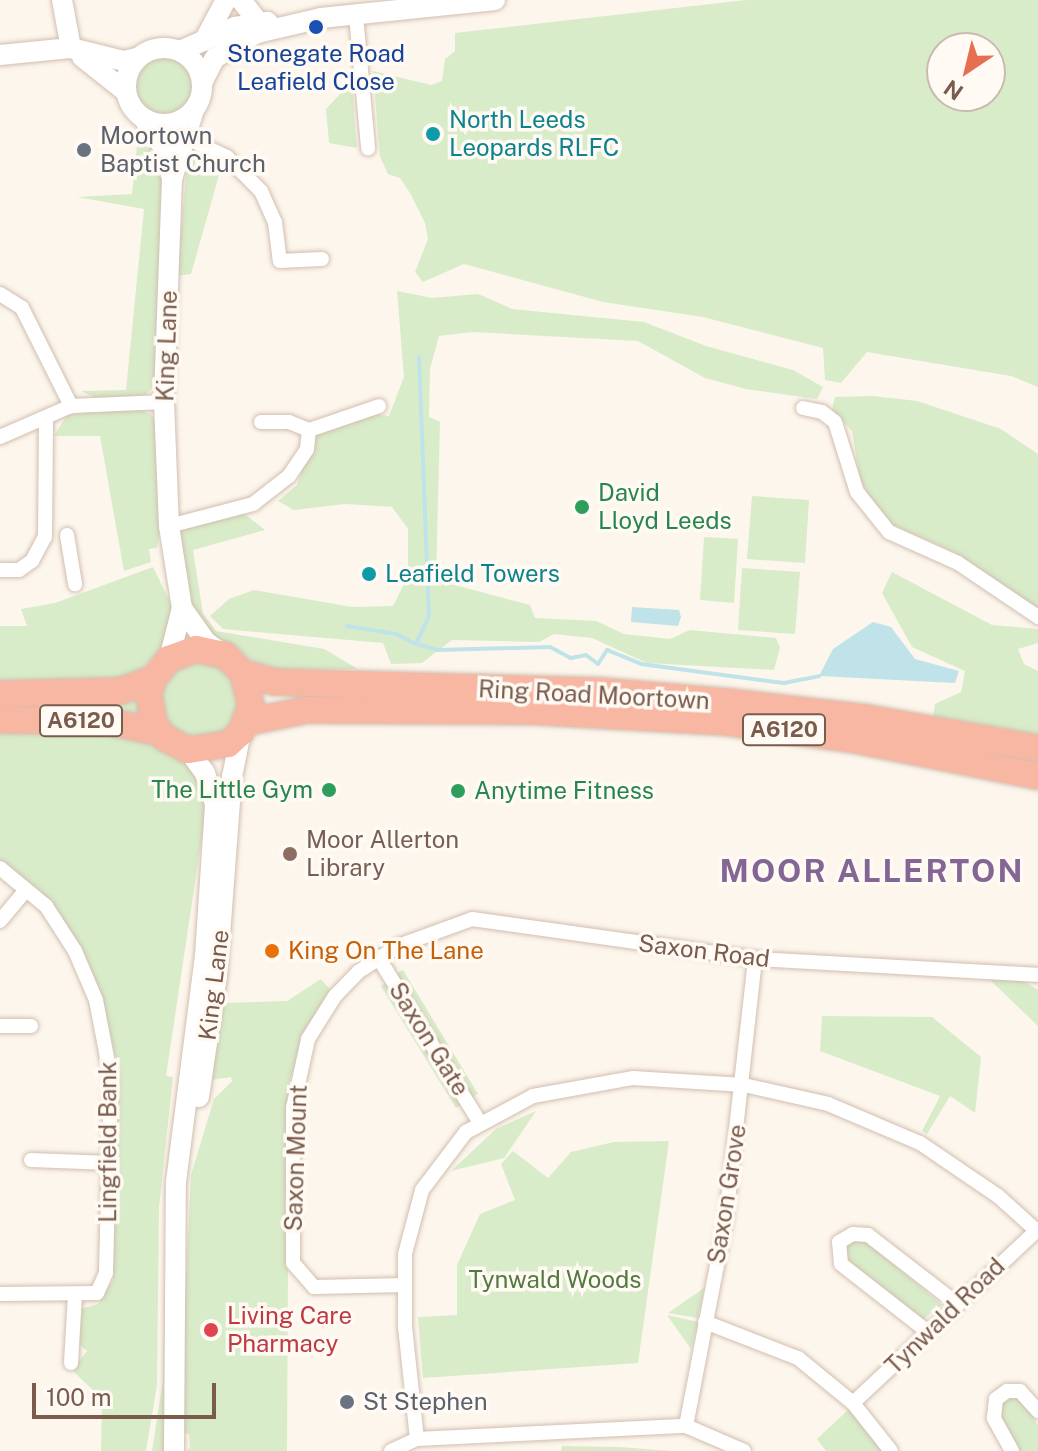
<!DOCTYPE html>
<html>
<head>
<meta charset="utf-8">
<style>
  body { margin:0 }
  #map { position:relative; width:1038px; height:1451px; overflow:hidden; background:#fdf6ec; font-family:"Public Sans",sans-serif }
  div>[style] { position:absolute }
  .green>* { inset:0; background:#d8ecc9 }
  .round { border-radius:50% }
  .water>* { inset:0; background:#bfe3e8 }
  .stream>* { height:4px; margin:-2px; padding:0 2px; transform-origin:2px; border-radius:2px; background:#bfe3e8 }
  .roads { filter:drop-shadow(0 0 2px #d1beb0) drop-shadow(0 0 2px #d1beb0) }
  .street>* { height:14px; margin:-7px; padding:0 7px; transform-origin:7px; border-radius:7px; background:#fff }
  .secondary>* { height:20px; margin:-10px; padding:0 10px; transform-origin:10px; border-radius:10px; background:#fff }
  .secondary>.ring { margin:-10px; padding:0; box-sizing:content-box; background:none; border:20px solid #fff; border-radius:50% }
  .highway>* { height:26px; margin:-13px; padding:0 13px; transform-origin:13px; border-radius:13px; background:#f7b7a3 }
  .dots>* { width:22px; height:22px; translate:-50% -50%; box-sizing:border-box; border:4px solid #fffaf3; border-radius:50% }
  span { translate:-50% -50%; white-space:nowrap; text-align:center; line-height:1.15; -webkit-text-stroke:7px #fffaf3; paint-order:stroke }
  .shield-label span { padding:2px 6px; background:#fffaf3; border:2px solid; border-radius:6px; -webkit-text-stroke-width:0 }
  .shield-label { font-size:22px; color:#7a5c4d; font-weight:700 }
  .transit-label { font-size:24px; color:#164399 }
  .culture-label { font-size:24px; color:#0d838f }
  .left { translate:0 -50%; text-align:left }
  .worship-label { font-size:24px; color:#5b616d }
  .street-label { font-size:24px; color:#7a5c4d }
  .leisure-label { font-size:24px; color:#27864d }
  .right { translate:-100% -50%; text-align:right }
  .education-label { font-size:24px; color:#785e54 }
  .food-label { font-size:24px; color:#c56008 }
  .park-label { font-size:24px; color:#537a41 }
  .health-label { font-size:24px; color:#be3a42 }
  .district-label { font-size:32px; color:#846695; font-weight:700; letter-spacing:2px }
  .north { position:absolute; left:926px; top:32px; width:80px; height:80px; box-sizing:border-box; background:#fffaf3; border:2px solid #cabbb1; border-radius:50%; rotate:215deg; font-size:22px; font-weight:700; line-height:32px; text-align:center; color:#7a5c4d }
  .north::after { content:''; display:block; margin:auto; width:28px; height:36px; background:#e76f51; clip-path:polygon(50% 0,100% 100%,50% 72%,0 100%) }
  .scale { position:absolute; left:32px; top:1383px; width:184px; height:36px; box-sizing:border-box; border:4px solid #7a5c4d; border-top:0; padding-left:10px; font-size:24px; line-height:28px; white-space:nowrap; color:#7a5c4d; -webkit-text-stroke:6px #fffaf3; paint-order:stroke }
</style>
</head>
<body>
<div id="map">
  <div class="green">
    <div style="clip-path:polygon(evenodd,746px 0,1038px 0,1038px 387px,1011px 376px,867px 352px,841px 383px,825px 380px,823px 348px,703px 317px,603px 302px,464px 264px,423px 282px,415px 272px,428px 239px,425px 223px,410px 193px,400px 178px,388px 174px,380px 157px,373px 71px,431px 85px,442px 81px,445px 59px,455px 51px,455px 33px,746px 0,942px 48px,990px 48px,990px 96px,942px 96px,942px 48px)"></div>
    <div class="round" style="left:135px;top:56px;width:58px;height:58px"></div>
    <div style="clip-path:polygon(352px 81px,355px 126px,357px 148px,329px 143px,326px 109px)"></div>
    <div style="clip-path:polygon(145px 132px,163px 164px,156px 384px,145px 395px,96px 398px,81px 391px,126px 390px,144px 209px,77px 197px,132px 194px,137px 145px)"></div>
    <div style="clip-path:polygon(206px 154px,223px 161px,191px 274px,177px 276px,187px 163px)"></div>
    <div style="clip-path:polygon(397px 291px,432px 298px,478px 294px,512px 309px,644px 322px,706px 346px,793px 370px,823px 387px,817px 399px,746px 389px,705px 378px,638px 341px,472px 332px,439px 336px,430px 369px,429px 417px,440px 422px,436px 580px,530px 605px,535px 618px,596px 621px,624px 634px,670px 639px,690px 630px,776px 638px,780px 648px,774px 670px,647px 663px,592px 638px,554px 634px,539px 642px,452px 640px,422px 663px,391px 664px,383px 643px,223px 629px,210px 616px,229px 599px,254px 590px,352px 607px,393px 606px,408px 576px,408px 529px,392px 507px,345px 504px,294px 510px,278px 501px,297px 485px,314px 433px,376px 414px,389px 416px,404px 377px)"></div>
    <div style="clip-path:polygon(873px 396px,917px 401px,1001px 429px,1038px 454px,1038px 610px,954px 552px,891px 524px,878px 513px,860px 480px,852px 431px,832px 409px,835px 397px)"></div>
    <div style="clip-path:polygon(137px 408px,152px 415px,156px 427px,160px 529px,157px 548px,149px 549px,151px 562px,124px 571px,100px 436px,54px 436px,67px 415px)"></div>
    <div style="clip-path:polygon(752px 496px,809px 500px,805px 563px,747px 559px)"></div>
    <div style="clip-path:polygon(237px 508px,265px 530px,193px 550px,203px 614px,216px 631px,324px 649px,358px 669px,276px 670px,256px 665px,238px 649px,197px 631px,169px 526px)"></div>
    <div style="clip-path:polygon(704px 537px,738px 539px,734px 603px,700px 600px)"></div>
    <div style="clip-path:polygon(153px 567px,173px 608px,164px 645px,131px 681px,0 685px,0 626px,27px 626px,21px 609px,55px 603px)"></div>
    <div style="clip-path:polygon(742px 568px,800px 572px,795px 634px,738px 630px)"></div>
    <div style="clip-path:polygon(892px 572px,992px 625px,1038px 629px,1038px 643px,1018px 649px,1024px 664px,1038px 671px,1038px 735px,933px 716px,935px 704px,961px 692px,965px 671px,912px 647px,882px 593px)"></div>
    <div class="round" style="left:161px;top:661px;width:78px;height:78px"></div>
    <div style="clip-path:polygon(140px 694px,142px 717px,111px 713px,111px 699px)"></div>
    <div style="clip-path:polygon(62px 726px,152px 738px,192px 768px,208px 796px,166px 1076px,173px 1077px,159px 1207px,157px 1385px,146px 1451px,101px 1451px,102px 1399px,72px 1370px,87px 1351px,78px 1344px,80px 1309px,98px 1304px,113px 1280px,118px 1068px,103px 1003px,80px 949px,0 862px,0 730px)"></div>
    <div style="clip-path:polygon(403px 970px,478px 1094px,471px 1098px,396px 974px)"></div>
    <div style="clip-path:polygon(321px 979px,332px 992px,307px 1028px,289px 1083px,287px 1451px,186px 1451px,190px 1448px,189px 1434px,184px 1433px,184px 1322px,191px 1175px,214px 1099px,232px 1081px,231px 1077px,210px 1080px,221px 1003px,287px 1001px)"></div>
    <div style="clip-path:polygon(1020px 979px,1038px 990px,1038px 1026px,990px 980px)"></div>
    <div style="clip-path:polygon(387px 982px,463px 1104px,456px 1108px,381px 986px)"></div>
    <div style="clip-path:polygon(822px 1016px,932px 1017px,981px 1057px,975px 1113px,950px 1096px,927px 1134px,922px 1131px,940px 1096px,820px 1051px)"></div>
    <div style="clip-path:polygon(536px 1111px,504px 1158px,451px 1171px,496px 1129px)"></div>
    <div style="clip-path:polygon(669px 1141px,638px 1363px,423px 1378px,418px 1317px,457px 1315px,457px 1265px,480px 1214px,515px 1200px,501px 1164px,513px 1151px,548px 1178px,571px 1152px,614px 1142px)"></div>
    <div style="clip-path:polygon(167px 1172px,165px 1451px,152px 1451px,163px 1379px)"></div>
    <div style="clip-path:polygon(852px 1239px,864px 1239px,942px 1305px,922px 1320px,848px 1262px,845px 1250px)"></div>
    <div style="clip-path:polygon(704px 1288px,698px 1318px,668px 1313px)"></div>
    <div style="clip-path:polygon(667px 1315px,698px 1322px,691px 1349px)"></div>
    <div style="clip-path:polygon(1011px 1396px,1022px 1398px,1038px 1425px,1038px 1451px,1018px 1451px,1000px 1417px,1000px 1402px)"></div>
    <div style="clip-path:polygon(849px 1409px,882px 1451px,826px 1451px,817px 1439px)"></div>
    <div style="clip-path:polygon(562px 1446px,619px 1447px,671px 1451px,561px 1451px)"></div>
  </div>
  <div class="water">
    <div style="clip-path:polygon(632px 607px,679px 610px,681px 617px,678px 626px,631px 622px)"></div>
    <div style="clip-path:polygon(873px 622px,891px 627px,915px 659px,959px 671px,955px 683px,819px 676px,833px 649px)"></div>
  </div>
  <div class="stream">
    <div style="left:419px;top:357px;width:259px;rotate:87.8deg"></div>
    <div style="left:429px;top:616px;width:31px;rotate:115deg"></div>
    <div style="left:416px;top:644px;width:23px;rotate:15deg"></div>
    <div style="left:438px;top:650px;width:112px;rotate:-1.5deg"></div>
    <div style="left:550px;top:647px;width:24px;rotate:28deg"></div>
    <div style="left:571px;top:658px;width:15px;rotate:-11deg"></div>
    <div style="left:586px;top:655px;width:15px;rotate:37deg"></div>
    <div style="left:598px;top:664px;width:17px;rotate:-57deg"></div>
    <div style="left:607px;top:650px;width:37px;rotate:22deg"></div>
    <div style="left:641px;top:664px;width:144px;rotate:7.6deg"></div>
    <div style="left:784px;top:683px;width:36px;rotate:-11deg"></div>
    <div style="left:347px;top:626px;width:50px;rotate:9.3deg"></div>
    <div style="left:396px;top:634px;width:22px;rotate:27deg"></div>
  </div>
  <div class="roads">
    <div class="street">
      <div style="left:356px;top:15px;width:134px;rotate:84.8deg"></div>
      <div style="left:187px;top:128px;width:16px;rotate:60deg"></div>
      <div style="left:195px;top:142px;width:35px;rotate:25deg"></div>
      <div style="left:227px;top:157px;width:48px;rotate:45deg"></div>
      <div style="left:261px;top:191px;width:34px;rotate:66deg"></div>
      <div style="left:275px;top:222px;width:39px;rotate:83deg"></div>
      <div style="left:280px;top:261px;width:42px;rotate:-2.7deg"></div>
      <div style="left:0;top:294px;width:26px;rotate:32deg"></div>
      <div style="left:22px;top:308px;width:110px;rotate:63.4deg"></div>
      <div style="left:803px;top:408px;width:19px;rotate:12deg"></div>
      <div style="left:822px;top:412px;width:16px;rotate:38deg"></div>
      <div style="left:835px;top:422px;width:73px;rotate:72.6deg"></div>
      <div style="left:857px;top:492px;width:51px;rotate:51.3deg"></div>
      <div style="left:889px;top:532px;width:76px;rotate:24.2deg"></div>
      <div style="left:958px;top:563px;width:97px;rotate:34deg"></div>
      <div style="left:261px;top:422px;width:28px"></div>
      <div style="left:289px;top:422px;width:22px;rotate:22deg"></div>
      <div style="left:0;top:437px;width:77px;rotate:-23.6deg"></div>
      <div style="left:71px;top:406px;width:93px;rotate:-2.5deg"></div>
      <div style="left:169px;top:526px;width:87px;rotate:-14.7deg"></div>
      <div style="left:253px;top:504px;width:46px;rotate:-37.9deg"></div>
      <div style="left:289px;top:476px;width:32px;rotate:-56deg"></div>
      <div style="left:307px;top:449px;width:19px;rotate:-84deg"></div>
      <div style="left:309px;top:430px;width:74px;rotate:-18.9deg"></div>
      <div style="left:67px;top:535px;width:50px;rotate:80.7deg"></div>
      <div style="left:0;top:570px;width:19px"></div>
      <div style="left:19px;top:570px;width:16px;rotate:-35deg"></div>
      <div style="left:32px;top:561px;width:27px;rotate:-62deg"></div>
      <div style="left:45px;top:537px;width:118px;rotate:-89.5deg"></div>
      <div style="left:0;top:868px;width:60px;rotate:39.6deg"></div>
      <div style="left:46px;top:906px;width:54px;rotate:57.2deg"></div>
      <div style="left:75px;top:951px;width:53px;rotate:66.8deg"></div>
      <div style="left:96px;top:1000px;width:80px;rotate:79.2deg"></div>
      <div style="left:111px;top:1079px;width:194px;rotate:91.5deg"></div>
      <div style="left:106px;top:1273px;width:22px;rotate:114deg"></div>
      <div style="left:97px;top:1293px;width:97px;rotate:179.4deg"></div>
      <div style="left:0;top:921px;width:40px;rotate:-50deg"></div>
      <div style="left:378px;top:957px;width:193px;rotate:58.4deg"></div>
      <div style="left:0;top:1026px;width:31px"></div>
      <div style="left:31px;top:1160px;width:79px;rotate:2.2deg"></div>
      <div style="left:405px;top:1285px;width:91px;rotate:178.7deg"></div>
      <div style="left:314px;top:1287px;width:32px;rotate:-131deg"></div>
      <div style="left:293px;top:1263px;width:155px;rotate:-90deg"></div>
      <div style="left:293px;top:1108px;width:71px;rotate:-77.7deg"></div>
      <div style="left:308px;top:1039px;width:51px;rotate:-57.9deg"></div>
      <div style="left:335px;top:996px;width:33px;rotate:-46deg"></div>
      <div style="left:358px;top:972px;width:48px;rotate:-33deg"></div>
      <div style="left:398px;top:946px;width:79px;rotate:-20deg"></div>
      <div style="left:472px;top:919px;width:286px;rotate:8deg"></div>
      <div style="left:755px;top:959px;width:283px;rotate:3.2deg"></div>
      <div style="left:705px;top:1322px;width:100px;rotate:21.2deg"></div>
      <div style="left:798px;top:1358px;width:71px;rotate:39.3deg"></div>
      <div style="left:853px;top:1403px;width:61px;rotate:51.6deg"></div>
      <div style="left:928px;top:1332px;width:110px;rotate:-142deg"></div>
      <div style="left:841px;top:1264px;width:22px;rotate:-95deg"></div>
      <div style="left:839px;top:1242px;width:16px;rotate:-30deg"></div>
      <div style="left:853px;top:1234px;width:15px;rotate:4deg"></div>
      <div style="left:868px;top:1235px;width:111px;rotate:37.7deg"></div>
      <div style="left:71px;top:1363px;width:68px;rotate:-86.6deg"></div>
      <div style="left:853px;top:1403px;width:254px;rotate:-43.2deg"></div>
      <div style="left:686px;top:1426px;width:212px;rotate:-79.1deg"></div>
      <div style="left:726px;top:1218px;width:261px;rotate:-83.6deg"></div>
      <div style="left:417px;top:1439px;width:113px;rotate:-96.1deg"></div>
      <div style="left:405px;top:1327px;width:73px;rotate:-90deg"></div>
      <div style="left:405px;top:1254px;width:66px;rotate:-75.1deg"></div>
      <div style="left:422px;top:1190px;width:73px;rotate:-52.8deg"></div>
      <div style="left:466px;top:1132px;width:76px;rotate:-28.2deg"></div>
      <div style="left:533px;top:1096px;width:102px;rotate:-10.2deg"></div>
      <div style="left:633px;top:1078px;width:111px;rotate:3.6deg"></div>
      <div style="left:744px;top:1085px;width:86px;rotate:12.7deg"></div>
      <div style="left:828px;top:1104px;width:100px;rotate:23deg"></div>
      <div style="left:920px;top:1143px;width:94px;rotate:34.2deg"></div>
      <div style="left:998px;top:1196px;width:54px;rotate:42deg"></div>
      <div style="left:391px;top:1451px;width:29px;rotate:-25deg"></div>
      <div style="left:417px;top:1439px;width:269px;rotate:-2.8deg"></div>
      <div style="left:686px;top:1426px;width:63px;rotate:23.3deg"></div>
      <div style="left:1012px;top:1451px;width:38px;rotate:-119deg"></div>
      <div style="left:994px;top:1418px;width:19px;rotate:-84deg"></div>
      <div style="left:996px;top:1399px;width:14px;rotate:-36deg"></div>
      <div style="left:1007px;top:1391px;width:13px"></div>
      <div style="left:1020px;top:1391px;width:27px;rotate:48deg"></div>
    </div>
    <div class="secondary">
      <div style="left:62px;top:0;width:49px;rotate:79.4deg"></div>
      <div style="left:241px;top:0;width:29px;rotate:52deg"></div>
      <div style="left:204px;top:41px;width:47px;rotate:-61.8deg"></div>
      <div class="ring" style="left:126px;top:48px;width:56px;height:56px"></div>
      <div style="left:180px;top:51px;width:60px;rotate:-23.6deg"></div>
      <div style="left:235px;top:27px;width:33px;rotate:-9deg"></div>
      <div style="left:0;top:55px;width:71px;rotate:-5.6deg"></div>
      <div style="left:71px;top:48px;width:55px;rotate:13.8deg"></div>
      <div style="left:124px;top:61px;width:13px;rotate:-13deg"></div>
      <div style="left:82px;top:57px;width:55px;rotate:38.3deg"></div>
      <div style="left:202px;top:83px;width:28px;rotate:-63deg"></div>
      <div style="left:215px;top:58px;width:49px;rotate:-30.8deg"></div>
      <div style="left:257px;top:33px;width:66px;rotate:-13.2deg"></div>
      <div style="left:321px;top:18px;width:175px;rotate:-5.9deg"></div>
      <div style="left:194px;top:110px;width:72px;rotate:107.7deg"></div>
      <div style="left:172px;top:179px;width:223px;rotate:92.1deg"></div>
      <div style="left:164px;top:402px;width:124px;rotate:87.7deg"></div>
      <div style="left:169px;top:526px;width:83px;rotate:81deg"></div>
      <div style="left:182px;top:608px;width:42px;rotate:54.8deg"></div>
      <div style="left:206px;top:642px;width:19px;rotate:35deg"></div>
      <div style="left:144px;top:119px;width:41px;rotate:55.9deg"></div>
      <div style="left:167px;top:153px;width:22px;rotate:80deg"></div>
      <div style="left:169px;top:659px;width:53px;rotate:-75.7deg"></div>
      <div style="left:199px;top:1097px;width:123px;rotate:-81.6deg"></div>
      <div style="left:217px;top:975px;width:199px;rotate:-85.7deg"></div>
      <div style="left:232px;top:777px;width:46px;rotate:-78.7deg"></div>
      <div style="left:174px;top:1451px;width:269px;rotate:-89.6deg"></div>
      <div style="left:176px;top:1182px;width:228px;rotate:-82.7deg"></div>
      <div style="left:205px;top:956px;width:152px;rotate:-86.2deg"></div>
      <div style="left:215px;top:804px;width:33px;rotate:-108deg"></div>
      <div style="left:205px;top:773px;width:29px;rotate:-126deg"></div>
    </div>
    <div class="highway">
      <div style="left:243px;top:673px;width:34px;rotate:76deg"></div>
      <div style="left:251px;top:706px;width:28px;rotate:111deg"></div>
      <div style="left:241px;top:732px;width:18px;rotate:137deg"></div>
      <div style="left:228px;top:744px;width:40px;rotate:171.5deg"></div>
      <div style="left:188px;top:750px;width:27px;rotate:-152deg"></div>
      <div style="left:164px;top:737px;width:16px;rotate:-128deg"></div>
      <div style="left:154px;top:724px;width:29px;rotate:-100deg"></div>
      <div style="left:149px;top:695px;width:16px;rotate:-76deg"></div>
      <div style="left:153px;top:679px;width:26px;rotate:-51deg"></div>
      <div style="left:169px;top:659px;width:29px;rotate:-20deg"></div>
      <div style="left:196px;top:649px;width:30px;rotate:12deg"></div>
      <div style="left:225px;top:655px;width:25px;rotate:45deg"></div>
      <div style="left:243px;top:673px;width:32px;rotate:16deg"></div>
      <div style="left:274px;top:682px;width:326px;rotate:1.6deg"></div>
      <div style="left:600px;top:691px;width:129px;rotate:4.9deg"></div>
      <div style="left:729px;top:702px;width:139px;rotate:6.6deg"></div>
      <div style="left:867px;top:718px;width:174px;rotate:10deg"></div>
      <div style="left:0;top:694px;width:120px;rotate:-1.4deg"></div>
      <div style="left:120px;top:691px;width:35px;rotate:-20deg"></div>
      <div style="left:0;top:720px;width:107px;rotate:0.5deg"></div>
      <div style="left:107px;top:721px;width:55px;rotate:12.5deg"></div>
      <div style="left:247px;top:722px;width:61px;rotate:-11.3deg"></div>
      <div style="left:307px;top:710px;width:221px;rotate:0.3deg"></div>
      <div style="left:528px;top:711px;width:197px;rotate:3.2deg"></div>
      <div style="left:725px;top:722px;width:132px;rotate:7.8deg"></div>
      <div style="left:856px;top:740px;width:186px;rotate:11.2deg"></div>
    </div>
  </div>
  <div class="dots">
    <div style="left:316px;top:27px;background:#1a4fb4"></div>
    <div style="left:433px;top:134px;background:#0f9aa8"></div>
    <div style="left:84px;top:150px;background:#6b7280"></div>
    <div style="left:582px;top:507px;background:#2e9e5b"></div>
    <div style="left:369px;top:574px;background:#0f9aa8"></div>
    <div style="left:329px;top:790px;background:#2e9e5b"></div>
    <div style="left:458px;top:791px;background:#2e9e5b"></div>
    <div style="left:290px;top:854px;background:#8d6e63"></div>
    <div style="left:272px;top:951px;background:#e8710a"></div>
    <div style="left:211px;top:1330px;background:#e0444e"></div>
    <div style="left:347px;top:1402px;background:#6b7280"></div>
  </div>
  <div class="shield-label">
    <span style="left:81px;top:721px">A6120</span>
    <span style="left:784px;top:730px">A6120</span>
  </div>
  <div class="transit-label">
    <span style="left:316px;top:68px">Stonegate Road<br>Leafield Close</span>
  </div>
  <div class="culture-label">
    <span class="left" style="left:449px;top:134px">North Leeds<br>Leopards RLFC</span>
    <span class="left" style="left:385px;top:574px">Leafield Towers</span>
  </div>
  <div class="worship-label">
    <span class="left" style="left:100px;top:150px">Moortown<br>Baptist Church</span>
    <span class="left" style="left:363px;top:1402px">St Stephen</span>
  </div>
  <div class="street-label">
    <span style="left:167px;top:346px;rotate:-88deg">King Lane</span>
    <span style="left:594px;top:695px;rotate:3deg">Ring Road Moortown</span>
    <span style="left:704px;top:951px;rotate:7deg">Saxon Road</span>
    <span style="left:214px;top:985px;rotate:-83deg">King Lane</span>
    <span style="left:429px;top:1039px;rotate:58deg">Saxon Gate</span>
    <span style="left:108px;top:1142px;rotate:-90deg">Lingfield Bank</span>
    <span style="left:296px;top:1158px;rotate:-88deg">Saxon Mount</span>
    <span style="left:727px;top:1194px;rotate:-81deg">Saxon Grove</span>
    <span style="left:945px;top:1316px;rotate:-44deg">Tynwald Road</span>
  </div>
  <div class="leisure-label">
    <span class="left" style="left:598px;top:507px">David<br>Lloyd Leeds</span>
    <span class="right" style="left:313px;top:790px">The Little Gym</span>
    <span class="left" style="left:474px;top:791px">Anytime Fitness</span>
  </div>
  <div class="education-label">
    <span class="left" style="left:306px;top:854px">Moor Allerton<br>Library</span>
  </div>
  <div class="food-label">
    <span class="left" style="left:288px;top:951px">King On The Lane</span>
  </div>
  <div class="park-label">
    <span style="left:555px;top:1280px">Tynwald Woods</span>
  </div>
  <div class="health-label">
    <span class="left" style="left:227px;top:1330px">Living Care<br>Pharmacy</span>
  </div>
  <div class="district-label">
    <span style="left:872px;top:871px">MOOR ALLERTON</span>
  </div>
  <div class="north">N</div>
  <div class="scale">100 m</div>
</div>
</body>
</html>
